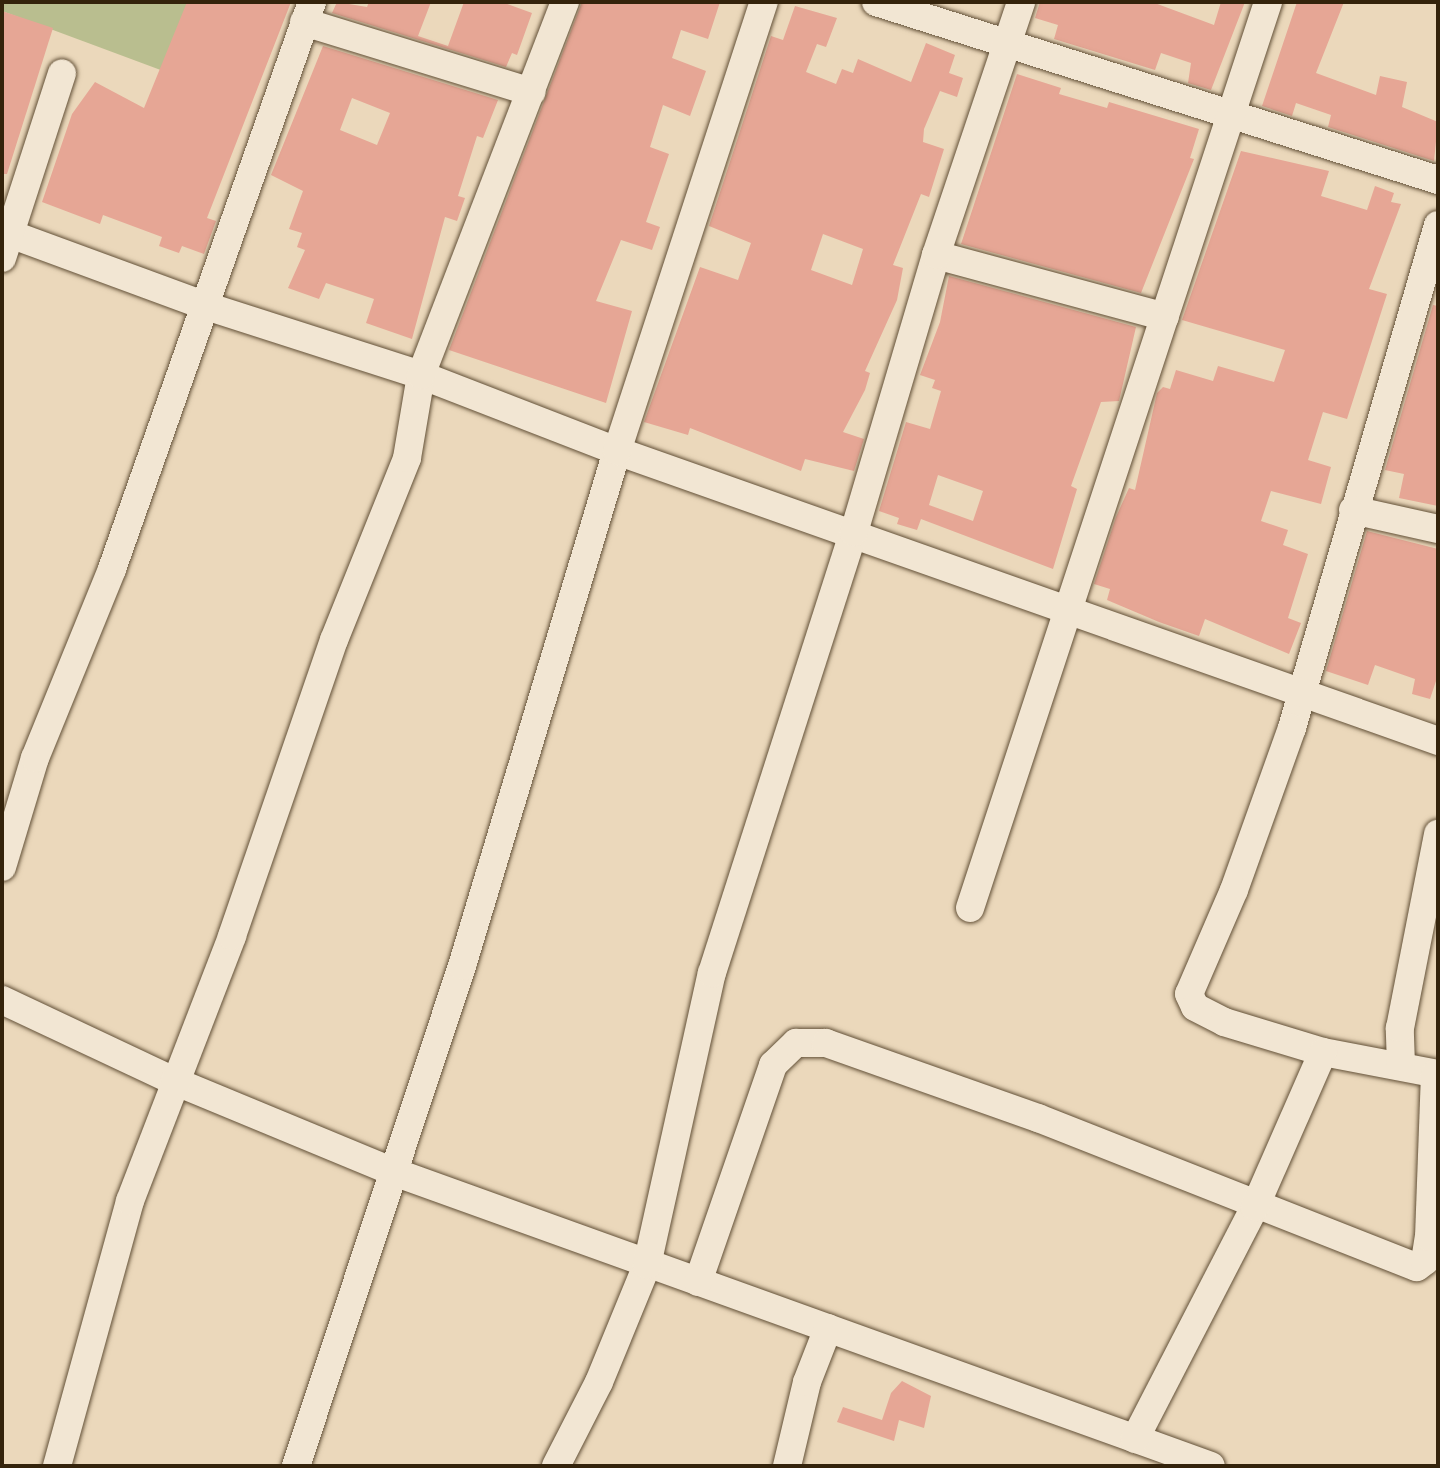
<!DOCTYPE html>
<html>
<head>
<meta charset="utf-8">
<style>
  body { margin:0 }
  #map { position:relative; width:1440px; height:1468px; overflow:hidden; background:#ebd8bb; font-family:Vollkorn,serif }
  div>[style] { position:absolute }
  .green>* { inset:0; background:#b9be8f }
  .building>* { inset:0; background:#e6a695 }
  .roads { filter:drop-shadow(0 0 2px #625037) drop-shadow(0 0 2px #625037) }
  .minor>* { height:28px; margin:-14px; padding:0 14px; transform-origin:14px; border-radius:14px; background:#f2e6d3 }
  span { translate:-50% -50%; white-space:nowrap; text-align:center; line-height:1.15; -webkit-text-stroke:6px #f2e6d3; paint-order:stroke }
  .frame { position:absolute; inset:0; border:4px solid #34230b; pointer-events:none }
</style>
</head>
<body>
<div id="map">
  <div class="green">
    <div style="clip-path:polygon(2px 2px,189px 2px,166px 72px,2px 11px)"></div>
  </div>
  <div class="building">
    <div style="clip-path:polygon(187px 2px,291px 2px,207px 218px,216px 221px,204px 254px,182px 246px,179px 253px,159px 246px,162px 237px,103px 215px,100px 224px,42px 202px,72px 114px,95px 82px,144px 108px)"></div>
    <div style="clip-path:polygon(337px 2px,367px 7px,369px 2px,431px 2px,418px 36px,448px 46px,464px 2px,502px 2px,532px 13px,517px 55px,512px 53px,506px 67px,332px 13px)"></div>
    <div style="clip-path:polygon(582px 2px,720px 2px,708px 39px,681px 30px,672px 58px,706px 71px,690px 116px,663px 105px,650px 147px,669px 154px,646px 222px,660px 227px,652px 250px,621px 240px,596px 301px,632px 311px,606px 403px,449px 350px)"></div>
    <div style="clip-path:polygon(1040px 2px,1152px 2px,1214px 25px,1221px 2px,1245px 2px,1211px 90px,1188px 83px,1191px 63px,1161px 53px,1155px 70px,1054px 39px,1058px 25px,1035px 18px)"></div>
    <div style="clip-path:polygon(1297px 2px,1344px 2px,1316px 73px,1376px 95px,1380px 76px,1407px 82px,1402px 107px,1438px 122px,1434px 161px,1328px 127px,1331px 115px,1296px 103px,1292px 116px,1262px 106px)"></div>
    <div style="clip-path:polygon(evenodd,795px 6px,837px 18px,826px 47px,817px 44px,806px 72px,836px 84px,842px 69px,853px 73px,858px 59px,911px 82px,926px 43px,955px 55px,949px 73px,963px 78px,957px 97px,940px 91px,924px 129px,923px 142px,944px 149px,929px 197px,921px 194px,893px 265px,903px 268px,897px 300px,865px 371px,870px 373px,865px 390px,843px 432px,864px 439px,854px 471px,805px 459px,801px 471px,690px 428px,688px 435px,644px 422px,700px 267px,738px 280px,751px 243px,709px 226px,771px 36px,783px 40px,795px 6px,823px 234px,863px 249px,852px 285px,811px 270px,823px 234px)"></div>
    <div style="clip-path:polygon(2px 11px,53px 28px,7px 174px,2px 174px)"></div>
    <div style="clip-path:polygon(evenodd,323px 46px,498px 100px,483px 138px,477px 136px,458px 196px,465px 198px,457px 221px,445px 217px,412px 339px,366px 323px,374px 299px,326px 283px,319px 299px,288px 288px,305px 250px,297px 247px,302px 233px,289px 229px,303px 191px,271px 175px,323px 46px,352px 98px,390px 113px,377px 145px,340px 130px,352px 98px)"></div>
    <div style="clip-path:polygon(1017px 74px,1061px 88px,1059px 94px,1107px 108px,1109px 102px,1199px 129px,1190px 158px,1194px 159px,1141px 293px,961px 244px)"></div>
    <div style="clip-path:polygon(1241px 151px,1329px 171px,1321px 196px,1367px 210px,1375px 186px,1394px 193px,1391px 202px,1401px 204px,1369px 289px,1387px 294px,1347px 419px,1323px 412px,1308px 460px,1331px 467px,1321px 504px,1271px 491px,1261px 521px,1288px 530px,1283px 545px,1308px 554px,1288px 618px,1301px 623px,1289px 654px,1205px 619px,1199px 636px,1159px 622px,1107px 600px,1110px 589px,1094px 584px,1116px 517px,1129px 488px,1135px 490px,1157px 393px,1163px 387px,1170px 389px,1176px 370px,1213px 381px,1218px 366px,1274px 382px,1285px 350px,1182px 320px)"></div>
    <div style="clip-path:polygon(evenodd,949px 276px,1136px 327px,1119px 401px,1101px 402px,1071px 486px,1077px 489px,1053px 569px,921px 519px,917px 530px,897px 524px,899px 518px,879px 511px,906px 422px,930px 429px,941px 391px,932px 388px,935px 380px,920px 375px,940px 322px,949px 276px,938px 475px,983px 491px,973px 521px,929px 505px,938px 475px)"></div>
    <div style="clip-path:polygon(1433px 305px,1438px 306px,1438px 506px,1399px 498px,1404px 474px,1385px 470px)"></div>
    <div style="clip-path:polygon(1367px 531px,1438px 549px,1438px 675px,1430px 699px,1412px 694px,1415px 679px,1375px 665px,1368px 685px,1326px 671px)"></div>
    <div style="clip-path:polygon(902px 1381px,931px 1396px,924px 1428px,899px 1420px,894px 1441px,837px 1422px,843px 1407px,882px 1420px,891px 1393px)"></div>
  </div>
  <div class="roads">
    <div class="minor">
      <div style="left:876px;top:2px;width:590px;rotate:17.57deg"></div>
      <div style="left:304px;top:22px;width:238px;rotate:17.1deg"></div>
      <div style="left:1438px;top:225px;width:524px;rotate:106.19deg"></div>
      <div style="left:1292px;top:728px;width:172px;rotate:109.7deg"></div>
      <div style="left:1234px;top:890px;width:113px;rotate:113.4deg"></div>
      <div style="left:1189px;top:994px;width:14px;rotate:65deg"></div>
      <div style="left:1195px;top:1007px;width:33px;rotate:27deg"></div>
      <div style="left:1224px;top:1022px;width:103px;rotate:16.9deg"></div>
      <div style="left:1323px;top:1052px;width:117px;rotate:10.8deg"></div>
      <div style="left:2px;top:231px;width:217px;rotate:20.2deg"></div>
      <div style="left:206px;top:306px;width:226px;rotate:17.8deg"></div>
      <div style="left:421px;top:375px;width:210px;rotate:21.2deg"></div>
      <div style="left:617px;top:451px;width:871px;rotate:19.45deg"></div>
      <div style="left:936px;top:255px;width:237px;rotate:15.1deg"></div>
      <div style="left:2px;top:258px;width:194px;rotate:-72deg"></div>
      <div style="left:1353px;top:510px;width:87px;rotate:12.6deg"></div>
      <div style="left:2px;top:867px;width:114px;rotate:-73.2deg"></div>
      <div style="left:35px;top:758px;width:204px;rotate:-67.8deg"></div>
      <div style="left:112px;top:569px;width:601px;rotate:-70.57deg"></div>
      <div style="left:970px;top:908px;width:954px;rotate:-71.79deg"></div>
      <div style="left:2px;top:1000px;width:190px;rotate:25.2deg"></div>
      <div style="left:174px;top:1081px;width:238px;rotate:22.5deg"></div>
      <div style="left:394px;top:1172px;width:868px;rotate:19.79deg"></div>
      <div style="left:1401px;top:1065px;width:37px;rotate:-92deg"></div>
      <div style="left:1400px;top:1028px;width:198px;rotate:-78.9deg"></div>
      <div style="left:698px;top:1282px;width:230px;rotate:-70.9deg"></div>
      <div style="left:773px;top:1065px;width:32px;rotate:-44deg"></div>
      <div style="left:796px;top:1043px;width:30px"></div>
      <div style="left:826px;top:1043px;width:225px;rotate:19.5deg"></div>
      <div style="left:1038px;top:1118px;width:407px;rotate:21.5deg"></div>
      <div style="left:1417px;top:1267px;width:10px;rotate:-37deg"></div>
      <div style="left:1425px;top:1261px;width:24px;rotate:-81deg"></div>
      <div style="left:1429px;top:1237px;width:163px;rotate:-87.9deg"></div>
      <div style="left:1135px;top:1439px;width:261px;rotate:-62.7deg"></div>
      <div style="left:1255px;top:1207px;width:169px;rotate:-66.3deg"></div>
      <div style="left:57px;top:1466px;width:275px;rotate:-74.6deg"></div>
      <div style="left:130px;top:1201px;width:284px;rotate:-68.9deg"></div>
      <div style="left:232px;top:936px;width:313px;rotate:-71deg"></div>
      <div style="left:334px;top:640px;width:196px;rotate:-68.1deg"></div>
      <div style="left:407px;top:458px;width:84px;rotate:-80.4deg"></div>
      <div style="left:421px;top:375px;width:400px;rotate:-68.9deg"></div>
      <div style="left:296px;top:1466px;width:527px;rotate:-71.63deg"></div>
      <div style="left:462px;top:966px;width:538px;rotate:-73.25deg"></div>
      <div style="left:617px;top:451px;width:472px;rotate:-71.9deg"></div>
      <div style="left:556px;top:1466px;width:94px;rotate:-62.9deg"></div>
      <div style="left:599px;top:1382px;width:126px;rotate:-67.7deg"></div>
      <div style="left:647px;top:1265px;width:299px;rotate:-77.5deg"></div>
      <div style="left:712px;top:973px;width:463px;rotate:-72.2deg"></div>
      <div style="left:854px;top:532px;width:289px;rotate:-73.5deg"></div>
      <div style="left:936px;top:255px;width:267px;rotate:-71.4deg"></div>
      <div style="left:787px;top:1466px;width:86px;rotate:-76.6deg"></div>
      <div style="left:807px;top:1382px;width:58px;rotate:-68.7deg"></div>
    </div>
  </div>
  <div class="frame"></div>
</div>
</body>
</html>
